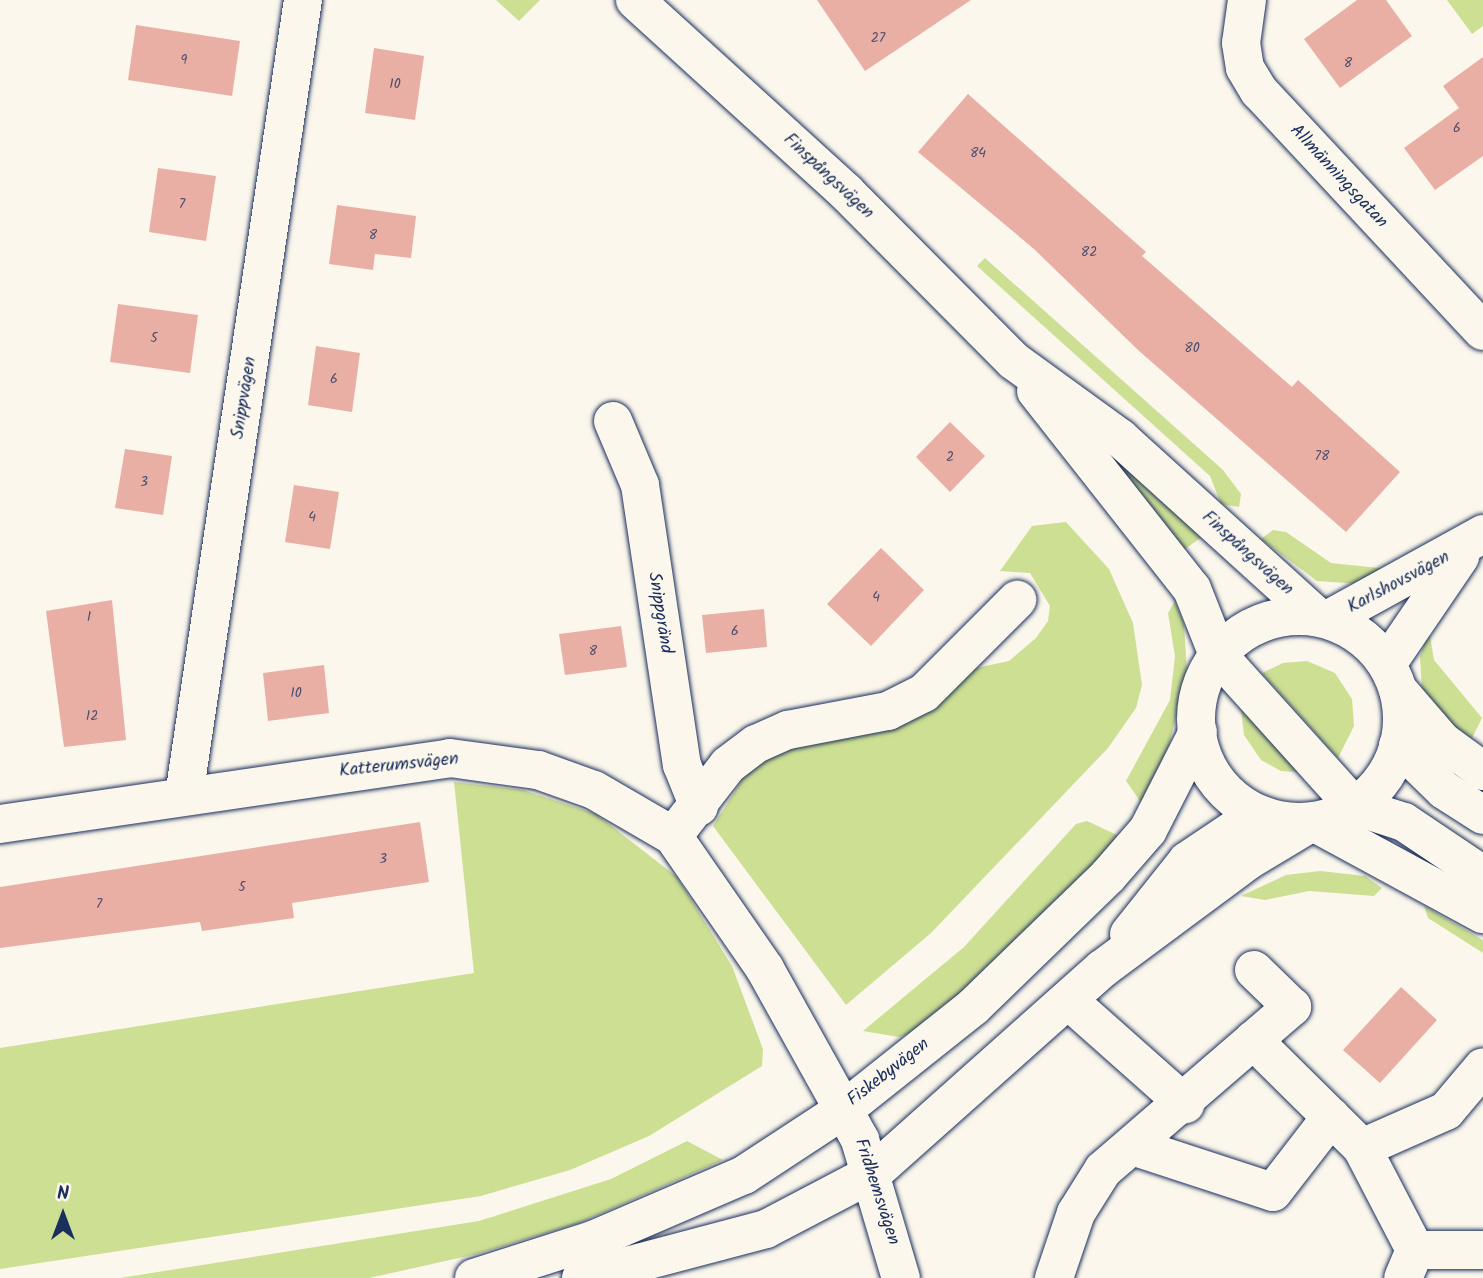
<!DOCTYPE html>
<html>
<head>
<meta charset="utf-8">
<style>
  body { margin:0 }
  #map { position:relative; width:1483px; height:1278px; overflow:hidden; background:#fbf7ec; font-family:Kalam,sans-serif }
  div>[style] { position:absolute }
  .green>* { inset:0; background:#cddf93 }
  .building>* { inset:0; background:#e9afa4 }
  .roads { filter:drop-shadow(0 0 2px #1b2f5e) drop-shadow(0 0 2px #1b2f5e) }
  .minor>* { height:38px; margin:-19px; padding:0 19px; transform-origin:19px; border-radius:19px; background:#fbf7ec }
  .major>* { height:38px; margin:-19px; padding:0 19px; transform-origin:19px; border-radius:19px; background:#fbf7ec }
  .major>.ring { margin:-19px; padding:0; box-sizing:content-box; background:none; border:38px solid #fbf7ec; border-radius:50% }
  span { translate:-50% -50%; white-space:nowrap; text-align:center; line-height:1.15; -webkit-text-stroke:7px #fbf7ec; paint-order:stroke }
  .number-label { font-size:14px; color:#4e4f70 }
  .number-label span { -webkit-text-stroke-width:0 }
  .street-label { font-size:18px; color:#1b2f5e }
  .north { position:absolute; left:28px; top:1180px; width:70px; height:70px; -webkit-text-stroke:5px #fbf7ec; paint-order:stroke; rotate:0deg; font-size:19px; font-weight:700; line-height:28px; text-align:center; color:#1b2f5e }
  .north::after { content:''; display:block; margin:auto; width:24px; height:32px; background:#1b2f5e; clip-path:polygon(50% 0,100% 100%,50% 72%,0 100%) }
</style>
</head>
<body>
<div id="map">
  <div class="green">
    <div style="clip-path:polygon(496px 0,540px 0,519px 21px)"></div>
    <div style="clip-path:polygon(1447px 0,1483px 0,1483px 26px,1472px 34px)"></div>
    <div style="clip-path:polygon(985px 258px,1223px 470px,1241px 494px,1239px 507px,1221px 504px,1210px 476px,977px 266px)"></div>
    <div style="clip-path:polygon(1071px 417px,1206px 534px,1185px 549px)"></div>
    <div style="clip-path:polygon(1066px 522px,1109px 569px,1133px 623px,1142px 685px,1136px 708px,1108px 748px,931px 933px,846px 1005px,713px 826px,749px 769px,766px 752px,967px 670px,1009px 661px,1036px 638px,1048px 621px,1050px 606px,1030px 573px,1000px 571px,1032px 526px)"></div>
    <div style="clip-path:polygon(1273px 530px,1286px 532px,1331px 563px,1388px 569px,1361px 584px,1317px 581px,1261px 539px)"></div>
    <div style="clip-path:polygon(1175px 601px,1184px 624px,1187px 672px,1169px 745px,1142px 804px,1126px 781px,1170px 700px,1175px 656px,1168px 613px)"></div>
    <div style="clip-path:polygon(1429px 630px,1434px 660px,1482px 718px,1470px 742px,1439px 717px,1422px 691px,1420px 656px)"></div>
    <div style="clip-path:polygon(1307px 661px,1335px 673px,1352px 699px,1354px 726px,1338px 758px,1262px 673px,1283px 663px)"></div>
    <div style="clip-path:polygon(1241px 709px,1307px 773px,1281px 771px,1261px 760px,1244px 735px)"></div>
    <div style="clip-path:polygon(454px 782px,523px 790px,596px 814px,677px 877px,732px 966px,763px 1049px,762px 1066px,649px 1136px,570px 1170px,481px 1196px,0 1269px,0 1048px,474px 973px)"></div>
    <div style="clip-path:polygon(1087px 821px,1119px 836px,1077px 891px,924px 1029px,899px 1037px,863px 1031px,964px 947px,1076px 824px)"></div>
    <div style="clip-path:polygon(1320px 871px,1365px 876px,1382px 888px,1374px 896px,1309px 891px,1265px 900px,1241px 896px,1286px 875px)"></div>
    <div style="clip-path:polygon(1424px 906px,1483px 940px,1483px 953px,1428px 918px)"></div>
    <div style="clip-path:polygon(687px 1141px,723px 1160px,579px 1223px,477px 1254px,369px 1278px,120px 1278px,479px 1221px,611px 1179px)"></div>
  </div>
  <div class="building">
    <div style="clip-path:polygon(817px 0,971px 0,865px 71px)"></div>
    <div style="clip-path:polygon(1357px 0,1386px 0,1412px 36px,1340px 88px,1304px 39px)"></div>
    <div style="clip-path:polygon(136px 25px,240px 41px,232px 96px,128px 80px)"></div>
    <div style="clip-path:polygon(374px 48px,424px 56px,415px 120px,365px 113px)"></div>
    <div style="clip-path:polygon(1483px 57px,1483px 156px,1435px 190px,1404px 148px,1459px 108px,1443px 86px)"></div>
    <div style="clip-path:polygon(968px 94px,1146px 252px,1142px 256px,1292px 387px,1298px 380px,1400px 472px,1346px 532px,1138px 350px,1034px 249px,918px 152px)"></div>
    <div style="clip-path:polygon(158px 168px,216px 176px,206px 241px,149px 232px)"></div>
    <div style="clip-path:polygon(337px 205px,416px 216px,411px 258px,375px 254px,373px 270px,329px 264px)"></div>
    <div style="clip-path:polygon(118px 304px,198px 315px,190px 373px,110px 362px)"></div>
    <div style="clip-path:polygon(316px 346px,360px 353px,352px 412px,308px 405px)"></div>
    <div style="clip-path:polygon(950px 422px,985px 456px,950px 492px,916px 457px)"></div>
    <div style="clip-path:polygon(125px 449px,172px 456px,163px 515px,115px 508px)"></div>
    <div style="clip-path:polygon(294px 485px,339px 492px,330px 549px,285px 542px)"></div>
    <div style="clip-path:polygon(881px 548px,924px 590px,871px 646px,827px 604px)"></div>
    <div style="clip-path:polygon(112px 600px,126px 740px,64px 747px,46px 611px)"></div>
    <div style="clip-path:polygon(764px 609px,767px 647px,706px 653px,702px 615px)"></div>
    <div style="clip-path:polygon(621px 626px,627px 667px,565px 675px,559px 634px)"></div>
    <div style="clip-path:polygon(324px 665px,329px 713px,268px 721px,263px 673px)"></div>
    <div style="clip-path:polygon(420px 822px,429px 882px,292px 903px,294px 918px,202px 931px,200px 922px,0 948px,0 887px)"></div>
    <div style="clip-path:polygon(1401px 987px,1437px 1020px,1380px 1083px,1343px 1050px)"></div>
  </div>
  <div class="roads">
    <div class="minor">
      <div style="left:1247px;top:0;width:43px;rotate:97.9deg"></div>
      <div style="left:1241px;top:43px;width:25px;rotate:81deg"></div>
      <div style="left:1245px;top:68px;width:27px;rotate:59deg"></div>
      <div style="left:1259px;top:91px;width:328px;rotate:47deg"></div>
      <div style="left:613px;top:421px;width:69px;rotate:67.1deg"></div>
      <div style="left:640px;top:485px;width:283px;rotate:81.5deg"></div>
      <div style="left:682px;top:765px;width:45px;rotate:68deg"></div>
      <div style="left:1329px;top:619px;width:176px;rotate:-28.9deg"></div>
      <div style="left:1218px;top:655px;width:203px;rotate:48deg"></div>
      <div style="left:1387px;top:664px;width:130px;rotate:-55.7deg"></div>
      <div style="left:184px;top:796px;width:805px;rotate:-81.5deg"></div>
      <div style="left:0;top:824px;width:455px;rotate:-8.3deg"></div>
      <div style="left:450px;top:758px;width:89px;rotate:7.8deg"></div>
      <div style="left:538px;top:770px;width:59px;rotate:19.7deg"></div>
      <div style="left:594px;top:790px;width:91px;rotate:30.2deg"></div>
      <div style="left:673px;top:836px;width:162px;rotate:55.3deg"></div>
      <div style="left:765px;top:969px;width:196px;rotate:60.9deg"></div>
      <div style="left:860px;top:1140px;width:144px;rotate:73.5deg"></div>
      <div style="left:673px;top:836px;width:90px;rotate:-52.2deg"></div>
      <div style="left:728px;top:765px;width:35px;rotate:-37deg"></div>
      <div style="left:756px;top:744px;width:35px;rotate:-24deg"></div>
      <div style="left:788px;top:730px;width:102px;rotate:-10.8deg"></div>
      <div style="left:888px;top:711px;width:40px;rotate:-26.6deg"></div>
      <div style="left:924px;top:693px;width:132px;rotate:-45deg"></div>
      <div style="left:1129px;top:934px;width:93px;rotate:-51.5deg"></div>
      <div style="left:1187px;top:861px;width:84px;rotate:-33.9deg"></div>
      <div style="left:1068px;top:1000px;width:157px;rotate:41.6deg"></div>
      <div style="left:1253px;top:1040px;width:153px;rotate:44.7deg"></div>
      <div style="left:1362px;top:1148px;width:92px;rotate:-23.8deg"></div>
      <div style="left:1446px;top:1111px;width:57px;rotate:-49.9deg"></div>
      <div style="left:1132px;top:1146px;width:148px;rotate:18.1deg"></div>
      <div style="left:1273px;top:1192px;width:95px;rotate:-52.3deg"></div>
      <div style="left:1362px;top:1148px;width:115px;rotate:62.5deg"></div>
      <div style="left:1415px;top:1250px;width:30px;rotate:113deg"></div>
      <div style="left:1415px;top:1250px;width:68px"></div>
      <div style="left:474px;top:1278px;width:125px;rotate:-17.7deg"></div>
      <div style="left:593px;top:1240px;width:164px;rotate:-23.3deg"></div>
      <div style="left:744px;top:1175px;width:122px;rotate:-33.3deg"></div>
      <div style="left:846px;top:1108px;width:162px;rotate:-38.5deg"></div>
      <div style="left:973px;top:1007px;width:188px;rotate:-44.1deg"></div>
      <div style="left:1108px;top:876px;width:61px;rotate:-49deg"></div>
      <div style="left:1148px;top:830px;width:110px;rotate:-63deg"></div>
      <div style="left:581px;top:1278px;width:191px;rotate:-14.8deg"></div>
      <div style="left:766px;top:1229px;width:121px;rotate:-27.6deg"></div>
      <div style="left:873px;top:1173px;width:307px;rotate:-41.7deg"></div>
      <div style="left:1102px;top:969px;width:183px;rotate:-36.6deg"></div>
      <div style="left:1249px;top:860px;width:68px;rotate:-31.1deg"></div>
      <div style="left:1054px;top:1278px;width:69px;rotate:-71.3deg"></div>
      <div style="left:1076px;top:1213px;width:51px;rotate:-57.9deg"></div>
      <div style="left:1103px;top:1170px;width:250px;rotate:-40.8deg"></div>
      <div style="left:1292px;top:1007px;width:53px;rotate:-135.8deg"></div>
    </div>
    <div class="major">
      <div style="left:635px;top:0;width:285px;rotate:42.3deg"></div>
      <div style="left:846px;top:192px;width:238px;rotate:45.2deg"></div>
      <div style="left:1014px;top:361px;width:131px;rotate:36deg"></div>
      <div style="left:1120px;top:438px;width:265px;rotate:42.2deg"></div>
      <div style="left:1036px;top:391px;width:252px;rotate:51.8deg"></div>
      <div style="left:1192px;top:589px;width:71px;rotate:68.5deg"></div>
      <div class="ring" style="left:1196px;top:616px;width:168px;height:168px"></div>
      <div style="left:1398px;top:690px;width:67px;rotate:49.2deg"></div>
      <div style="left:1442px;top:741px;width:51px;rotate:36.2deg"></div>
      <div style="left:1398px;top:745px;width:64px;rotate:44.4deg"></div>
      <div style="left:1444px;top:790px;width:46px;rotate:32.7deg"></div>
      <div style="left:1354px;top:806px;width:52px;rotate:17.7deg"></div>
      <div style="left:1404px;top:822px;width:95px;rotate:33.9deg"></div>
      <div style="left:1317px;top:824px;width:189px;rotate:28.5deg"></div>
    </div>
  </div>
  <div class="number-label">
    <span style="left:878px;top:38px">27</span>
    <span style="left:184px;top:60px">9</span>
    <span style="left:1348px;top:63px">8</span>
    <span style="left:395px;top:84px">10</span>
    <span style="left:1457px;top:128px">6</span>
    <span style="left:978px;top:153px">84</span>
    <span style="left:182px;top:204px">7</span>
    <span style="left:373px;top:235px">8</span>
    <span style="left:1089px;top:252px">82</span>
    <span style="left:154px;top:338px">5</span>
    <span style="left:1192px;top:348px">80</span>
    <span style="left:334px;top:379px">6</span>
    <span style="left:1322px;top:456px">78</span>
    <span style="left:950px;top:457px">2</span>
    <span style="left:144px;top:482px">3</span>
    <span style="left:312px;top:517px">4</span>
    <span style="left:876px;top:597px">4</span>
    <span style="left:89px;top:617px">1</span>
    <span style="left:735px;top:631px">6</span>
    <span style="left:593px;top:651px">8</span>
    <span style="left:296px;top:693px">10</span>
    <span style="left:92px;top:716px">12</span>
    <span style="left:383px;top:859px">3</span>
    <span style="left:242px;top:887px">5</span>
    <span style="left:99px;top:904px">7</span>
  </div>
  <div class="street-label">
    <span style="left:828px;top:177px;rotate:43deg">Finspångsvägen</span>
    <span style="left:1338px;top:177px;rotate:47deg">Allmänningsgatan</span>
    <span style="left:245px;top:398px;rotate:-81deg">Snippvägen</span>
    <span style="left:1247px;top:554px;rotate:42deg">Finspångsvägen</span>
    <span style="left:1399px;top:583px;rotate:-28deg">Karlshovsvägen</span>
    <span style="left:659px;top:613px;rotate:81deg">Snippgränd</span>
    <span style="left:399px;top:766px;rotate:-6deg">Katterumsvägen</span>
    <span style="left:889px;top:1073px;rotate:-38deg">Fiskebyvägen</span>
    <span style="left:876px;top:1192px;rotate:72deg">Fridhemsvägen</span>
  </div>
  <div class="north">N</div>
</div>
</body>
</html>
